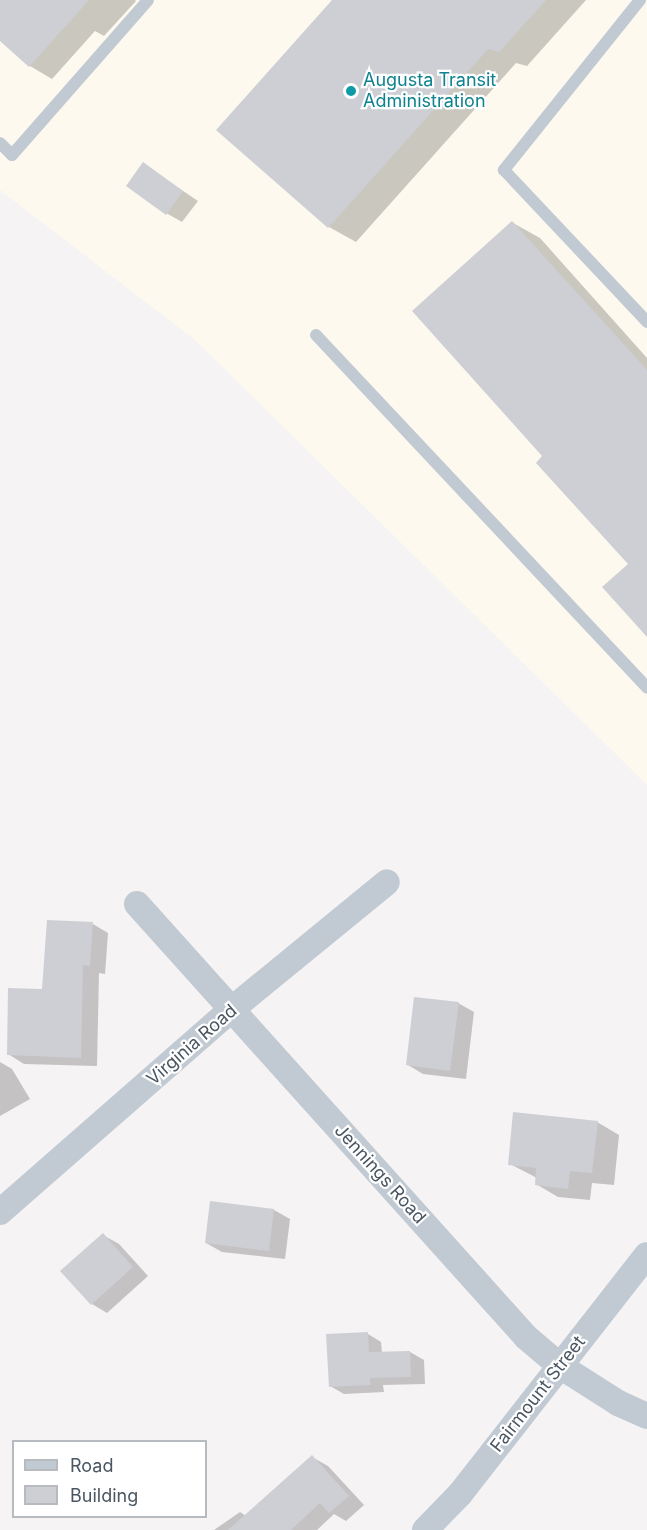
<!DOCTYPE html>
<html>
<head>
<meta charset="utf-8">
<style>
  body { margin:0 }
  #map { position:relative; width:647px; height:1530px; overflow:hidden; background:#f5f3f3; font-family:Inter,sans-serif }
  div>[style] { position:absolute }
  .commercial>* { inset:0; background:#fdf9ef }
  .shadow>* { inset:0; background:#0003 }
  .building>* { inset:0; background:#cdcfd5 }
  .lane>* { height:12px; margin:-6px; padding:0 6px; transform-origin:6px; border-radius:6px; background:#c1cad2 }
  .street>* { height:26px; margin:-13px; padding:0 13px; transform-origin:13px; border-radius:13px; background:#c1cad2 }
  .dots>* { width:16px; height:16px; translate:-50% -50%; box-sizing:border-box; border:3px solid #fff; border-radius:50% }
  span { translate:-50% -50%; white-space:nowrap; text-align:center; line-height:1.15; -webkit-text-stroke:4.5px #fff; paint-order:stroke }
  .culture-label { font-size:18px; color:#0d838f }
  .left { translate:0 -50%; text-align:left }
  .street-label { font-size:18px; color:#4a5661 }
  .legend { position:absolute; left:12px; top:1440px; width:195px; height:78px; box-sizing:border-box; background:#fff; border:2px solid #b7bbc0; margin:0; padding:8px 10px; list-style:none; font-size:18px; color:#4a5661 }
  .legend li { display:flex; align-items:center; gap:12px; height:30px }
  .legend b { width:30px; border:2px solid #b7bbc0 }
</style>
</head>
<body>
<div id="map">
  <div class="commercial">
    <div style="clip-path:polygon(0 0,647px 0,647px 785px,195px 340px,0 190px)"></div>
  </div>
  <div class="shadow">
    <div style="clip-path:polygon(0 0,135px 0,136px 1px,104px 36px,95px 31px,52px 79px,30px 66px,0 39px)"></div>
    <div style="clip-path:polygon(334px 0,586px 0,527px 66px,516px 63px,356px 242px,329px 227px)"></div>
    <div style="clip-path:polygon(143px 164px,198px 201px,182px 222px,166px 213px)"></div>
    <div style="clip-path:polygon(513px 223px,540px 238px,647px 358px,647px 635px,630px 564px,545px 457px)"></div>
    <div style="clip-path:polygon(93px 924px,108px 933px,105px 974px,99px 973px,97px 1066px,24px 1064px,8px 1054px,44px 991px)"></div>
    <div style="clip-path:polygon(458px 1003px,474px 1012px,466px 1079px,423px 1074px,408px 1065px)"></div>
    <div style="clip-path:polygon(0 1062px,12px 1069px,30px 1099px,0 1116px)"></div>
    <div style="clip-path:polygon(597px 1122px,619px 1135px,614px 1185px,592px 1183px,590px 1200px,558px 1197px,536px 1184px,537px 1178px,510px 1164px)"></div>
    <div style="clip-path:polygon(274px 1210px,290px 1219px,285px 1259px,222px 1252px,206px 1243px)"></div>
    <div style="clip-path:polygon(103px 1235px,119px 1244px,148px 1276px,107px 1313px,92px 1304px)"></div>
    <div style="clip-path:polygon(368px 1334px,381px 1342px,382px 1353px,410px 1352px,424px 1360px,425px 1384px,383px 1385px,384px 1392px,344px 1394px,330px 1386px)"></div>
    <div style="clip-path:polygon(312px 1457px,328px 1466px,364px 1505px,346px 1521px,334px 1514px,317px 1530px,214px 1530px,240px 1512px,246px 1516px)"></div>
  </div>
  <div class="building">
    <div style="clip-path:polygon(0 0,89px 0,29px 67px,0 41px)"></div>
    <div style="clip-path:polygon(332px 0,546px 0,499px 52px,488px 49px,328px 228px,216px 130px)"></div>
    <div style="clip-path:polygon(143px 162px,183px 191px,166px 215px,126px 186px)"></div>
    <div style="clip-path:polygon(512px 221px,647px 370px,647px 637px,602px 587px,628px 564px,536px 463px,542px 456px,412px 311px)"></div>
    <div style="clip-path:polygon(47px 920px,93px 922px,90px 966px,83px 965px,81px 1058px,7px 1055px,8px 988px,42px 989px)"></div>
    <div style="clip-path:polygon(414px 997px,459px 1002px,450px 1071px,406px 1065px)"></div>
    <div style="clip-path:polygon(513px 1112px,598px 1121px,592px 1173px,570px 1171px,568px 1189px,535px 1185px,536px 1168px,508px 1165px)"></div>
    <div style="clip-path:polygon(210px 1201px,274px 1209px,269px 1251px,205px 1243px)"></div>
    <div style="clip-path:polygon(103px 1233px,133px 1267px,91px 1305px,60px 1271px)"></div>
    <div style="clip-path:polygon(368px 1332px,369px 1352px,410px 1351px,411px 1377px,370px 1378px,371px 1385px,329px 1387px,326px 1334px)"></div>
    <div style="clip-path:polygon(312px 1455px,349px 1496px,329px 1513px,320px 1503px,291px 1530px,228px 1530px)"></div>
  </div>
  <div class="lane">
    <div style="left:640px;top:0;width:218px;rotate:128.7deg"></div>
    <div style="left:504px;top:170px;width:209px;rotate:46.7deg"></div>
    <div style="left:0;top:143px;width:17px;rotate:45deg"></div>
    <div style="left:12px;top:155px;width:206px;rotate:-48.7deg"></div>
    <div style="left:316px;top:335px;width:484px;rotate:46.8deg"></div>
  </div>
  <div class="street">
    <div style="left:137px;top:904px;width:582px;rotate:48.06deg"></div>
    <div style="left:526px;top:1337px;width:45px;rotate:40.5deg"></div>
    <div style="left:560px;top:1366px;width:69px;rotate:32.5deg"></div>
    <div style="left:618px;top:1403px;width:32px;rotate:24deg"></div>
    <div style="left:0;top:1212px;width:308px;rotate:-41.2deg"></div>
    <div style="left:232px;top:1009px;width:200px;rotate:-39.3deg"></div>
    <div style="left:425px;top:1530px;width:50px;rotate:-45.8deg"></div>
    <div style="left:460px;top:1494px;width:303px;rotate:-52deg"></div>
  </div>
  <div class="dots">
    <div style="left:351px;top:91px;background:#0f9aa8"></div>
  </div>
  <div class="culture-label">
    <span class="left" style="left:363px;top:91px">Augusta Transit<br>Administration</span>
  </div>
  <div class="street-label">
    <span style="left:192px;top:1045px;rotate:-41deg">Virginia Road</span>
    <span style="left:380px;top:1174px;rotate:48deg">Jennings Road</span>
    <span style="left:538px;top:1394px;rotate:-52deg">Fairmount Street</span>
  </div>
  <ul class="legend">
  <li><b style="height:8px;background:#c1cad2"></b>Road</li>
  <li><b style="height:16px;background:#cdcfd5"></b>Building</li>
  </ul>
</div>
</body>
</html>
